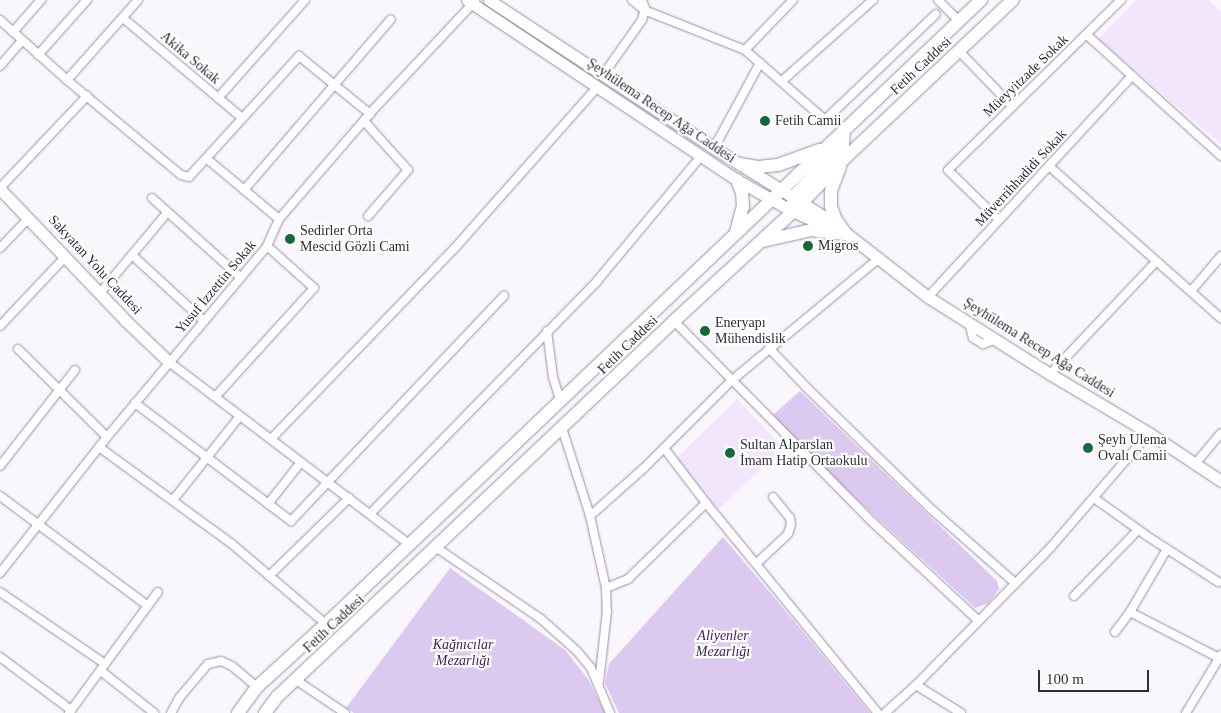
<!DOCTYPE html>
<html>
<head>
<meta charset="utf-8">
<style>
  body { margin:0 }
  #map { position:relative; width:1221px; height:713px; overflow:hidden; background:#f9f6fc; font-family:Georgia,serif }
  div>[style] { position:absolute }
  .built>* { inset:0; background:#f1e6fc }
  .green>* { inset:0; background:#dcc9ef }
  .roads { filter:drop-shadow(0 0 1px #9b8da9) drop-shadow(0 0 1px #9b8da9) }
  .street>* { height:8px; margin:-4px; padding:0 4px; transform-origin:4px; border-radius:4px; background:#fff }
  .secondary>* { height:11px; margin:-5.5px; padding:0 5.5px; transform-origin:5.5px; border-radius:5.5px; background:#fff }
  .primary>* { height:12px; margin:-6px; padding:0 6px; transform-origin:6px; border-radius:6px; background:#fff }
  .dots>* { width:14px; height:14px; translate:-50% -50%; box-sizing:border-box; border:2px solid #fff; border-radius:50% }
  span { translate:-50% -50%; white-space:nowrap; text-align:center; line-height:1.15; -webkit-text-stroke:4.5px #fff; paint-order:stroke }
  .street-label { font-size:14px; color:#312c37 }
  .poi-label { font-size:14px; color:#312c37 }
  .left { translate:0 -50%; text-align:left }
  .park-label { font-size:14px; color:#43215d; font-style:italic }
  .scale { position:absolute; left:1038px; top:670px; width:111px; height:22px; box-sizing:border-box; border:2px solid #312c37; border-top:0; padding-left:6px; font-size:15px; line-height:18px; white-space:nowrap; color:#312c37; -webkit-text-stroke:4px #fff; paint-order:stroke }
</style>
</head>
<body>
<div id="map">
  <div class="built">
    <div style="clip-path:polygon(1136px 0,1209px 0,1221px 12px,1221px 144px,1098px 39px)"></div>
    <div style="clip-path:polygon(737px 399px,783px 448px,718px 510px,677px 458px)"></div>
  </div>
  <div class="green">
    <div style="clip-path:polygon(800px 391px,997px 581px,999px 589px,989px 603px,975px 608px,827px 472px,773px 415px)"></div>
    <div style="clip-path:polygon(723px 537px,795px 622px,870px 713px,619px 713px,605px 683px,609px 664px)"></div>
    <div style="clip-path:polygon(450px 568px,565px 650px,588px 679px,605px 713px,354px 713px,346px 708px)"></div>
  </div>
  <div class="roads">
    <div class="street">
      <div style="left:632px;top:0;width:16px;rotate:40deg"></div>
      <div style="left:644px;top:10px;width:109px;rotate:21.6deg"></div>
      <div style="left:745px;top:50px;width:106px;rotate:41.2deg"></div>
      <div style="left:825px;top:120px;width:153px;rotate:-43.7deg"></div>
      <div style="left:938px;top:0;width:30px;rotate:45deg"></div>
      <div style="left:123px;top:18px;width:155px;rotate:40deg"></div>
      <div style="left:0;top:20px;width:90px;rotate:41.8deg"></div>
      <div style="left:67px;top:80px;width:148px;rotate:39.8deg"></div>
      <div style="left:181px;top:175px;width:8px;rotate:14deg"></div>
      <div style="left:189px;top:177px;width:164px;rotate:-47.7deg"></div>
      <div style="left:299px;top:56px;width:92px;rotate:39.2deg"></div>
      <div style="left:13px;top:32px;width:43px;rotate:-48.8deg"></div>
      <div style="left:1087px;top:35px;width:181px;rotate:42.1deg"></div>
      <div style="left:745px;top:50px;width:69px;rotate:-46.2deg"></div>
      <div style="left:959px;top:51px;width:76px;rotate:46.1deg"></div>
      <div style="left:38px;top:55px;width:74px;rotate:-48.3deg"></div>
      <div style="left:0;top:66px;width:33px;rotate:-49deg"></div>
      <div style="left:603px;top:75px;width:67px;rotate:-54.7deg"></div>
      <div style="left:642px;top:20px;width:12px;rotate:-76deg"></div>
      <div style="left:645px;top:8px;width:9px;rotate:-111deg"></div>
      <div style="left:67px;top:80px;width:107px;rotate:-48.4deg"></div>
      <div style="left:782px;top:81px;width:122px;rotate:-41.7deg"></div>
      <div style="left:218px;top:98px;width:131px;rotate:-48.4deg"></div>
      <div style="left:364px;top:121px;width:66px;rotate:48.1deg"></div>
      <div style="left:408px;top:170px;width:61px;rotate:131deg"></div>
      <div style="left:714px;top:148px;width:97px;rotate:-61.6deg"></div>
      <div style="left:206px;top:158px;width:95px;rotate:39.9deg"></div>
      <div style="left:1049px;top:166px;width:230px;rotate:41.5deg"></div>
      <div style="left:0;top:188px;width:127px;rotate:-46.6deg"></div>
      <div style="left:244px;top:190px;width:225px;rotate:-49.3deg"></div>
      <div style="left:152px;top:198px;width:118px;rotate:41.9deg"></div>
      <div style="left:999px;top:220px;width:71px;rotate:-135.6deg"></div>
      <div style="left:948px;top:170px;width:243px;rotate:-44.5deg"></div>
      <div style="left:0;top:248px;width:42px;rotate:-46deg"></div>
      <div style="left:132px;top:255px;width:98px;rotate:42.5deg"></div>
      <div style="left:1191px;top:291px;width:46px;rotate:-49.4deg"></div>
      <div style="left:100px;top:293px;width:104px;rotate:-50.1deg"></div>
      <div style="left:928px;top:297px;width:301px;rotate:-47.3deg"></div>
      <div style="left:674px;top:321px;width:276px;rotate:45.4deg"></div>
      <div style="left:868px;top:518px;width:151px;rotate:42.9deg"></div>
      <div style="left:969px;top:322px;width:16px;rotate:76deg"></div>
      <div style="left:973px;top:338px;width:12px;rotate:31deg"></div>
      <div style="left:983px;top:344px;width:14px;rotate:-21deg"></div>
      <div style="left:0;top:326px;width:96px;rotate:-46.7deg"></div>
      <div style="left:547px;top:331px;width:46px;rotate:82.6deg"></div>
      <div style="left:553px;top:377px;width:24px;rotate:73deg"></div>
      <div style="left:769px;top:348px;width:57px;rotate:46.4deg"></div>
      <div style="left:808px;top:389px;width:172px;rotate:44.3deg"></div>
      <div style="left:931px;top:509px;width:113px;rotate:41.4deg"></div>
      <div style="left:18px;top:349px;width:125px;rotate:44.7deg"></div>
      <div style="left:169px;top:362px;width:301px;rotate:37.2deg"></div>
      <div style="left:1050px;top:374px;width:154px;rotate:-46.6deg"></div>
      <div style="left:216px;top:396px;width:146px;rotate:-47.8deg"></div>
      <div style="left:314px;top:288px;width:63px;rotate:-138.2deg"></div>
      <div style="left:135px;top:403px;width:196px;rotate:37.1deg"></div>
      <div style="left:291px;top:521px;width:310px;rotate:-46.6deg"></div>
      <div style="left:562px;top:428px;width:92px;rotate:72.3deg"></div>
      <div style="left:590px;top:516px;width:74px;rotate:77.5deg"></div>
      <div style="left:606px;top:588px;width:23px;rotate:88deg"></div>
      <div style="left:607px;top:611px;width:71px;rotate:96.4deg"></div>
      <div style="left:271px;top:439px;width:264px;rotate:-46.1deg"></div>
      <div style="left:454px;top:249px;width:217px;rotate:-48.5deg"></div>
      <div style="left:99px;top:447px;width:165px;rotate:36.1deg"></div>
      <div style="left:232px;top:544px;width:123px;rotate:40.4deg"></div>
      <div style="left:664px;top:448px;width:69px;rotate:52.6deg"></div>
      <div style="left:706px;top:503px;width:271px;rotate:50.7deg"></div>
      <div style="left:1195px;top:464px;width:40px;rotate:-50deg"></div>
      <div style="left:0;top:466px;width:122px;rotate:-52deg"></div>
      <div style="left:0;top:496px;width:184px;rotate:36.6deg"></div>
      <div style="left:1094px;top:498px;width:65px;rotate:35.6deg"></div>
      <div style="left:1147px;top:536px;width:85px;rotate:32.9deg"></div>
      <div style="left:173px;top:500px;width:107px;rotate:-51.4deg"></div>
      <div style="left:268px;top:504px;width:53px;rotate:-51.8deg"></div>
      <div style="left:370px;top:514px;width:325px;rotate:-45.7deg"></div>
      <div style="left:597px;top:281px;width:163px;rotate:-50.2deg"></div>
      <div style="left:590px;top:516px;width:71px;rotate:-41.6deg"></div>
      <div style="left:643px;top:469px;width:124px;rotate:-45deg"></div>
      <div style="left:731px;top:381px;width:192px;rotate:-39.7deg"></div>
      <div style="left:437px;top:548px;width:126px;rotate:34.3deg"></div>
      <div style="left:541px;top:619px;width:47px;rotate:41.5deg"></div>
      <div style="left:576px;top:650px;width:23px;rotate:50deg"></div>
      <div style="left:591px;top:668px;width:49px;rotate:67.1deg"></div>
      <div style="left:757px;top:563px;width:42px;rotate:-43.1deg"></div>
      <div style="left:788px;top:534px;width:10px;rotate:-73deg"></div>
      <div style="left:791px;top:524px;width:6px;rotate:-99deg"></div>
      <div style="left:790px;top:518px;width:27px;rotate:-129deg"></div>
      <div style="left:0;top:573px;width:173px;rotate:-51.8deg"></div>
      <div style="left:107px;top:437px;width:249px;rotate:-50deg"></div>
      <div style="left:267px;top:246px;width:30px;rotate:-66deg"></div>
      <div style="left:279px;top:219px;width:145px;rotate:-49.2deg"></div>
      <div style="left:374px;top:109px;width:148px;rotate:-46.9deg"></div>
      <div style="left:269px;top:576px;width:112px;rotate:-44.3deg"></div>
      <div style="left:606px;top:588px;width:24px;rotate:-22deg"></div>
      <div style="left:628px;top:579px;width:109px;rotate:-44.3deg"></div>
      <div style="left:0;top:592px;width:127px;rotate:34.4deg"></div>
      <div style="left:1074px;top:596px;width:92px;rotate:-45.9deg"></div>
      <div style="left:1130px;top:612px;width:100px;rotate:27.3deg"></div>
      <div style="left:1115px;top:632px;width:25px;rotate:-53deg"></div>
      <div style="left:1130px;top:612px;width:73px;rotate:-59.6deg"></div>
      <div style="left:0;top:657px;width:89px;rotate:36.7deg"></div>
      <div style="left:101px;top:671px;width:68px;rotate:38.4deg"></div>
      <div style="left:296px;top:680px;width:59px;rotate:34deg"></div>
      <div style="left:916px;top:685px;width:53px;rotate:31.9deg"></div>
      <div style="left:69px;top:713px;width:150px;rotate:-53.7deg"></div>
      <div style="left:171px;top:713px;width:18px;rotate:-61deg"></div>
      <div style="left:180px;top:697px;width:43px;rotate:-49.7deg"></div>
      <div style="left:208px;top:664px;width:13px;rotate:-13deg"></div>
      <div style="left:221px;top:661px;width:12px;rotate:24deg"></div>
      <div style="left:232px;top:666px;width:33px;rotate:40deg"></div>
      <div style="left:885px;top:713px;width:42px;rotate:-42.1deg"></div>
      <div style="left:916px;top:685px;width:193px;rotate:-45.6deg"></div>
      <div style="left:1051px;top:547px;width:150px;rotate:-49.3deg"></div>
      <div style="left:1186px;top:713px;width:68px;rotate:-58.9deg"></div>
    </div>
    <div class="secondary">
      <div style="left:467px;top:0;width:324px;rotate:33.7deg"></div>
      <div style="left:737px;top:180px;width:65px;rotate:29.3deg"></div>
      <div style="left:794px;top:212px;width:39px;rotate:23deg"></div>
      <div style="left:489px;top:0;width:269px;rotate:33.3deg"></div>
      <div style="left:714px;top:148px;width:134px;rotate:31.9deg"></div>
      <div style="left:828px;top:219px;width:127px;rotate:38deg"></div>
      <div style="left:928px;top:297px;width:144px;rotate:32.3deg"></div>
      <div style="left:1050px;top:374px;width:115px;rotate:30.8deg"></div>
      <div style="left:1149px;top:433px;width:87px;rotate:33.7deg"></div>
      <div style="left:0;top:189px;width:181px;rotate:46.3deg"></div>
      <div style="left:125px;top:320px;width:61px;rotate:43.7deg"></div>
    </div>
    <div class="primary">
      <div style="left:740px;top:164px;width:18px;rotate:9deg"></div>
      <div style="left:758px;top:167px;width:20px;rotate:-6deg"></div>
      <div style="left:778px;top:165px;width:44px;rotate:-20.1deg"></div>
      <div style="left:840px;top:167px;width:26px;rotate:111deg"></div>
      <div style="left:831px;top:191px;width:16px;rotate:90deg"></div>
      <div style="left:831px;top:207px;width:14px;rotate:69deg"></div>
      <div style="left:836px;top:220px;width:17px;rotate:54deg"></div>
      <div style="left:805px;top:216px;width:18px;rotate:-133deg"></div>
      <div style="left:793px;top:203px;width:6px;rotate:-90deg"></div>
      <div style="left:793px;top:197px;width:72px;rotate:-46.1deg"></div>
      <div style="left:843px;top:145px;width:15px;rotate:-86deg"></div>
      <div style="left:736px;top:232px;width:27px;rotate:-75deg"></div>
      <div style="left:743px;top:206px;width:13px;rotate:-94deg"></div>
      <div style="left:742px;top:193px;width:14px;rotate:-111deg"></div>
      <div style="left:763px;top:241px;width:49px;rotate:-12.9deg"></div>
      <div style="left:811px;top:230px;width:35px;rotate:7deg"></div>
      <div style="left:238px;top:713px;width:32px;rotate:-54deg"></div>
      <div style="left:257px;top:687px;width:93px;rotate:-42.4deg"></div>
      <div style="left:326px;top:624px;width:905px;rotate:-43.61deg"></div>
      <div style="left:265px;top:713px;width:21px;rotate:-53deg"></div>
      <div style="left:278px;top:696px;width:545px;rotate:-43.44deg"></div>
      <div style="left:674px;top:321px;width:167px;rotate:-42.6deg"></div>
      <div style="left:797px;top:208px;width:68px;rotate:-46.2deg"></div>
      <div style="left:844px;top:159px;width:232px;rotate:-43.3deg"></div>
    </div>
  </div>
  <div class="dots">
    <div style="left:765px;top:121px;background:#14693a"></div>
    <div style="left:290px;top:239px;background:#14693a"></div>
    <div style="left:808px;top:246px;background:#14693a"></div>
    <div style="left:705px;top:331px;background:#14693a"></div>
    <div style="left:1088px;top:448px;background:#14693a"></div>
    <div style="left:730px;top:453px;background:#14693a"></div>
  </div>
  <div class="street-label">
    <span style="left:190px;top:58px;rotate:40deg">Akika Sokak</span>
    <span style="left:921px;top:66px;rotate:-43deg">Fetih Caddesi</span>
    <span style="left:1026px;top:76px;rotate:-44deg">Müeyyitzade Sokak</span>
    <span style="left:661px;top:111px;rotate:34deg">Şeyhülema Recep Ağa Caddesi</span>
    <span style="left:1021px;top:178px;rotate:-47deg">Müverrihhadidi Sokak</span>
    <span style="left:95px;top:265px;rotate:47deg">Sakyatan Yolu Caddesi</span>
    <span style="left:216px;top:287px;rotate:-50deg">Yusuf İzzettin Sokak</span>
    <span style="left:628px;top:345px;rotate:-44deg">Fetih Caddesi</span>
    <span style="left:1039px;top:348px;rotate:32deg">Şeyhülema Recep Ağa Caddesi</span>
    <span style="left:334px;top:624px;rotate:-43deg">Fetih Caddesi</span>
  </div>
  <div class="poi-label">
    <span class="left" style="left:775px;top:121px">Fetih Camii</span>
    <span class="left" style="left:300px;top:239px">Sedirler Orta<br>Mescid Gözli Cami</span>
    <span class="left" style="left:818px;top:246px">Migros</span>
    <span class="left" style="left:715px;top:331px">Eneryapı<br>Mühendislik</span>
    <span class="left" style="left:1098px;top:448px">Şeyh Ulema<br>Ovalı Camii</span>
    <span class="left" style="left:740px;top:453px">Sultan Alparslan<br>İmam Hatip Ortaokulu</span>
  </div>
  <div class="park-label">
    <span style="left:723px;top:644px">Aliyenler<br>Mezarlığı</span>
    <span style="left:463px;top:653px">Kağnıcılar<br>Mezarlığı</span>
  </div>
  <div class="scale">100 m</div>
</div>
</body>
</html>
